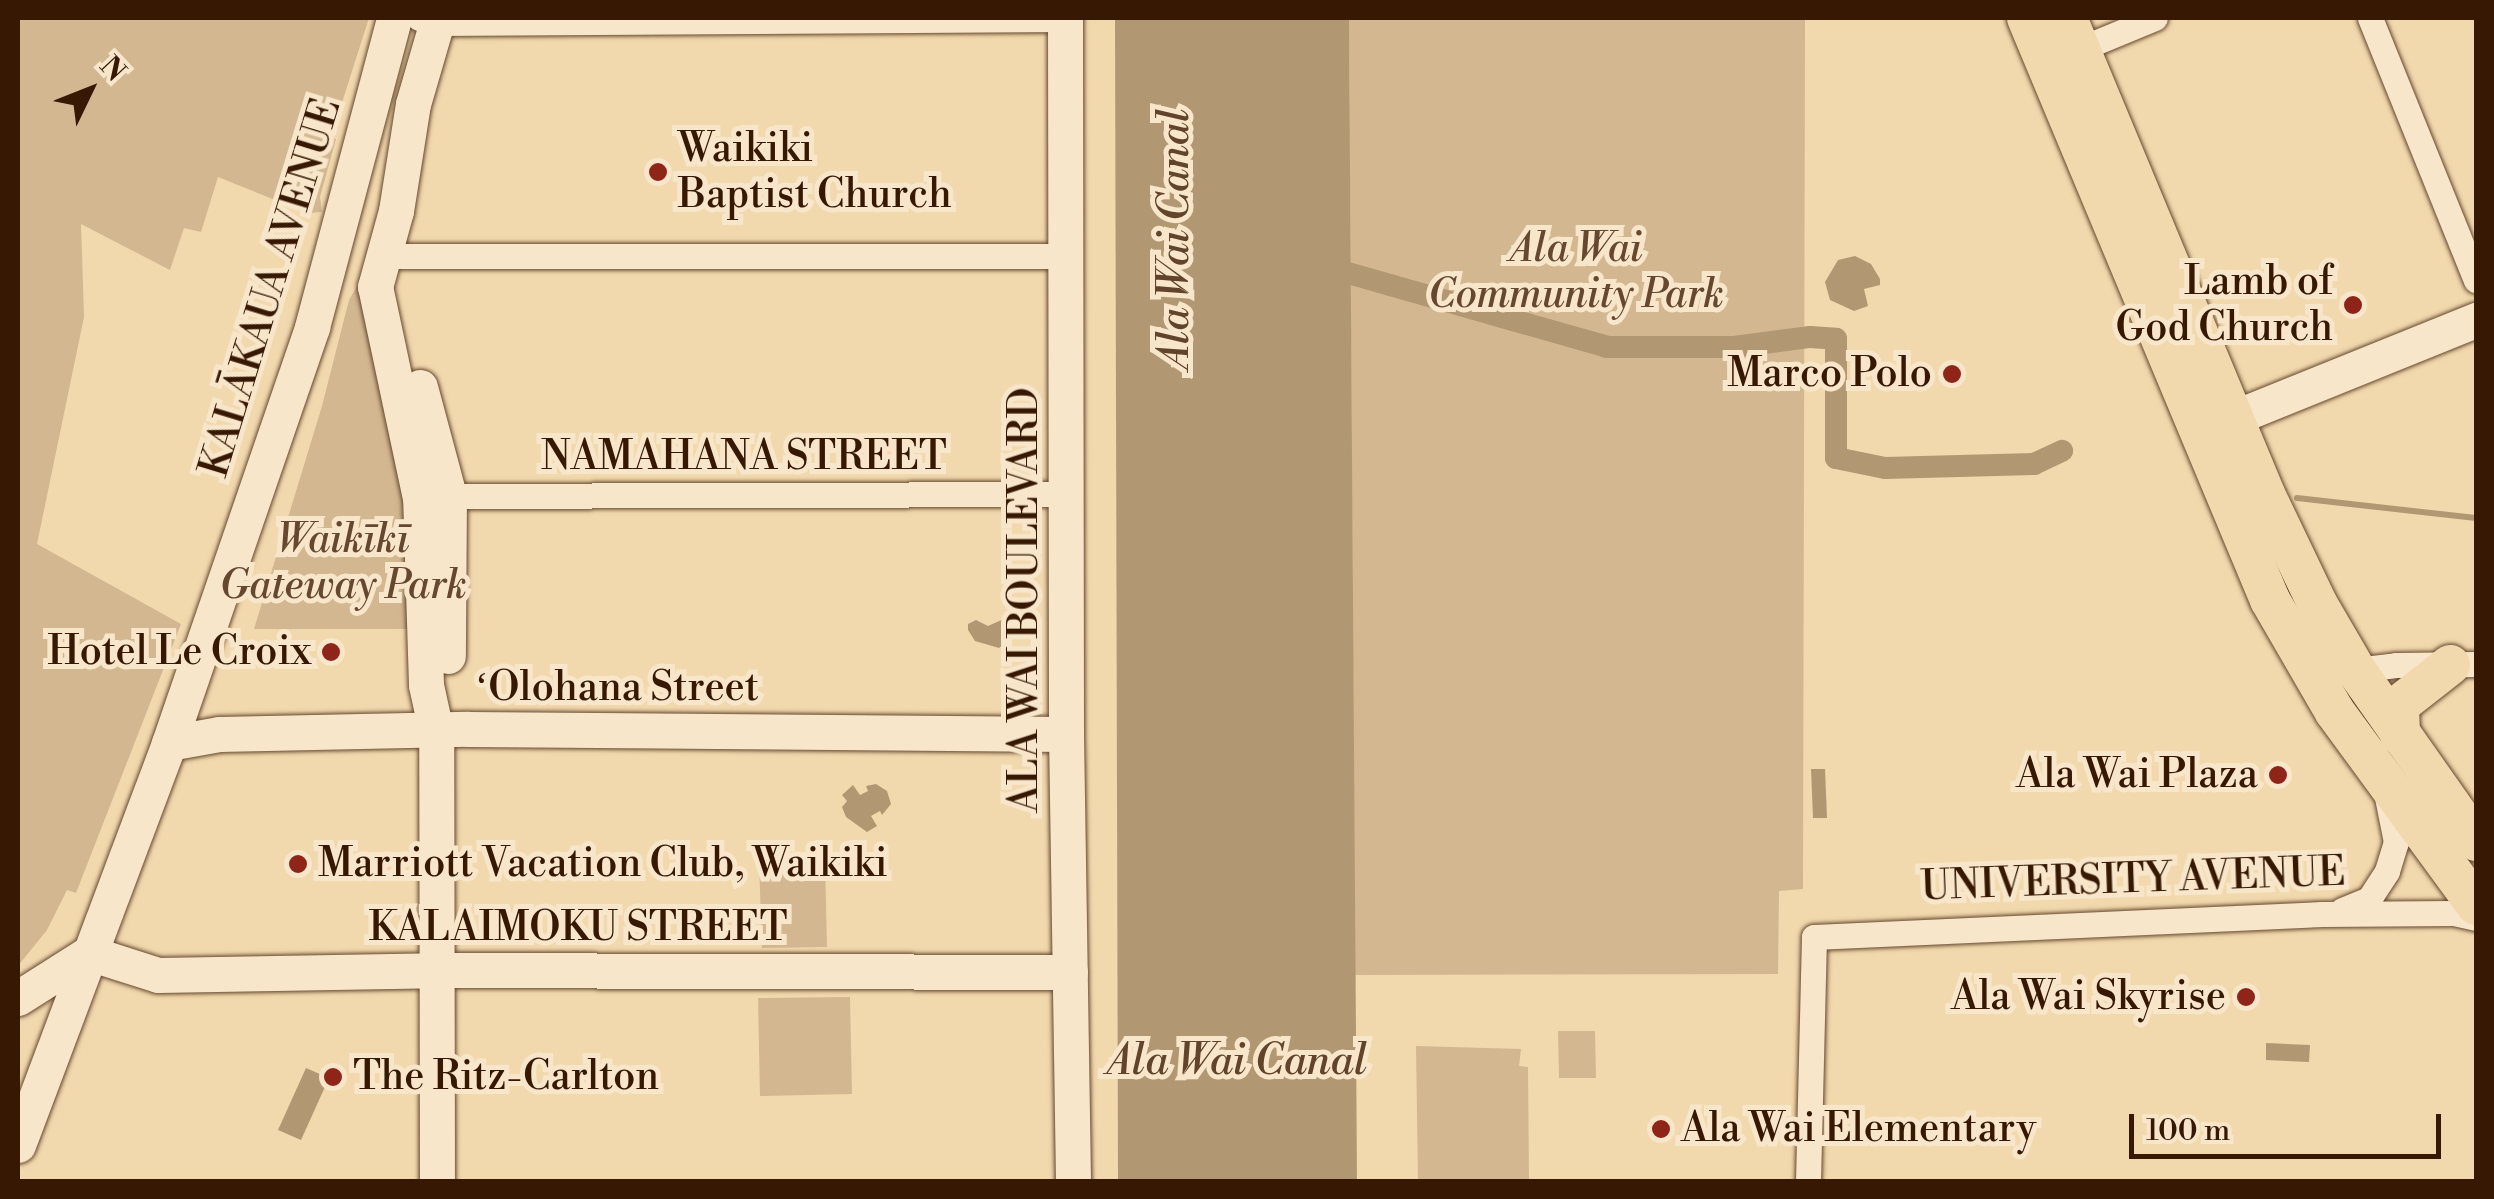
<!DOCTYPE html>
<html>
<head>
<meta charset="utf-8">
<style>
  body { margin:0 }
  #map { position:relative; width:2494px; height:1199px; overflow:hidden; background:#f2d8ad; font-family:"Libre Bodoni",serif }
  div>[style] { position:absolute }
  .green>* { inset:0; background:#d2b790 }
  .water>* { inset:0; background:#b29773 }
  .stream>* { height:6px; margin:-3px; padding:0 3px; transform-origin:3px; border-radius:3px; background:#b29773 }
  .canal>* { height:22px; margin:-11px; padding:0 11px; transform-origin:11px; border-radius:11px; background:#b29773 }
  .roads { filter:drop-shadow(0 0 2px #65482e) drop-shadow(0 0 2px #65482e) }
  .street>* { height:25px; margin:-12.5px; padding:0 12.5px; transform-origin:12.5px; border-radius:12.5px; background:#f7e6ca }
  .secondary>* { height:35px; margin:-17.5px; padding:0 17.5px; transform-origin:17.5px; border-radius:17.5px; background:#f7e6ca }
  .primary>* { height:40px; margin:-20px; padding:0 20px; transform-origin:20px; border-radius:20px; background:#f2d8ad }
  .dots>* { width:28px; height:28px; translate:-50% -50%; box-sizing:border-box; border:5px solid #f7e6ca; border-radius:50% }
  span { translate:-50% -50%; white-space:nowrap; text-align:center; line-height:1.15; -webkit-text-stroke:10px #f7e6ca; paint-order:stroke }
  .poi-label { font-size:40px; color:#361803 }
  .left { translate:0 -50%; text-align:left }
  .right { translate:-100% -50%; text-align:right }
  .park-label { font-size:40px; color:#65482d; font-style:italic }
  .street-label { font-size:40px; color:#361803 }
  .water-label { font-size:42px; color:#61442a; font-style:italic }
  .frame { position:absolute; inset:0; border:20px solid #361803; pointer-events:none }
  .north { position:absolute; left:40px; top:40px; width:100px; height:100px; -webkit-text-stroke:8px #f7e6ca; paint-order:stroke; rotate:47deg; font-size:28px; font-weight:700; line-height:40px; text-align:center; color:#361803 }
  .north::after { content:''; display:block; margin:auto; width:35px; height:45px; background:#361803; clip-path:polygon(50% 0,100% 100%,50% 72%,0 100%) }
  .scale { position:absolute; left:2129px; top:1114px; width:312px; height:45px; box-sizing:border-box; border:5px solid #361803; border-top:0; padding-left:12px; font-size:30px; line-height:35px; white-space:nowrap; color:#361803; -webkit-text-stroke:8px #f7e6ca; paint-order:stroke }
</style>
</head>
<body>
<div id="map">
  <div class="green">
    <div style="clip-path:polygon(18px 18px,369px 18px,331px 137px,336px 139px,320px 197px,322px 212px,307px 213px,218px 177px,201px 232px,184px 228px,170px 270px,81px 224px,84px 317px,37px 544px,181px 624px,76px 893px,67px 890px,47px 930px,18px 966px)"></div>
    <div style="clip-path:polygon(1349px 18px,1805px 18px,1803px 889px,1779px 891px,1778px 974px,1355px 975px)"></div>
    <div style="clip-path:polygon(359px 283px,405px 500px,408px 629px,254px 629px,322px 406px,349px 300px)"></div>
    <div style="clip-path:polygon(825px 861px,827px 947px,762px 948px,759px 862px)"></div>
    <div style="clip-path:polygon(850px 997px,852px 1094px,760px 1096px,758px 998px)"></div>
    <div style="clip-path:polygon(1558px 1031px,1595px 1031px,1596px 1078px,1559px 1078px)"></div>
    <div style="clip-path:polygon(1416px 1046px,1521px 1049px,1519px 1066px,1528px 1067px,1529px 1181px,1418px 1181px)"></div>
  </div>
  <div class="water">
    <div style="clip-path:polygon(1115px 18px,1349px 18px,1357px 1181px,1118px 1181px)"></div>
    <div style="clip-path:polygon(1855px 256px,1871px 264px,1880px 279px,1880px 285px,1864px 289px,1868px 306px,1854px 311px,1830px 300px,1825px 282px,1838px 260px)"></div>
    <div style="clip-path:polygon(1008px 617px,1016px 620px,1020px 631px,999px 648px,975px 641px,968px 630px,968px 624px,976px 620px,988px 626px)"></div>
    <div style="clip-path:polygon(1825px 769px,1827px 818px,1813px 818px,1811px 769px)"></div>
    <div style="clip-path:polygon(876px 784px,887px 791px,891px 804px,882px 815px,880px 811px,871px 816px,877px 826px,867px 832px,846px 817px,842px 807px,847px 801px,842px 795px,853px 785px,860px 795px,868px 791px,866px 786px)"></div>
    <div style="clip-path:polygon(2266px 1043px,2310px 1045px,2309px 1062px,2266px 1060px)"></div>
    <div style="clip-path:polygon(306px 1068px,329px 1078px,301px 1140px,278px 1130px)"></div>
  </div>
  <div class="stream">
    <div style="left:2297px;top:498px;width:180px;rotate:6.4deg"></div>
  </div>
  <div class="canal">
    <div style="left:1348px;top:273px;width:269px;rotate:15.9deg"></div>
    <div style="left:1607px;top:347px;width:127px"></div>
    <div style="left:1734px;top:347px;width:77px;rotate:-7.5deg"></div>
    <div style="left:1810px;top:337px;width:26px;rotate:4deg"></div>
    <div style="left:1836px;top:339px;width:119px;rotate:90deg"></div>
    <div style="left:1836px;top:458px;width:50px;rotate:11.5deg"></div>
    <div style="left:1885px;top:468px;width:149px;rotate:-1.5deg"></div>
    <div style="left:2034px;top:464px;width:31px;rotate:-25deg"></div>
  </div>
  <div class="roads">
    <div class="street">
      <div style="left:419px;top:18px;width:19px;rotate:16deg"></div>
      <div style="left:437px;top:23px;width:628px;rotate:-0.36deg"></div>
      <div style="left:2370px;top:18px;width:283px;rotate:68deg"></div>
      <div style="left:2080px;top:49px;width:81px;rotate:-22.5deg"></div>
      <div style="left:381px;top:256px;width:687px"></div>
      <div style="left:435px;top:496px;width:632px;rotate:-0.18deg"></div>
      <div style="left:2356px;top:670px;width:40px;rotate:-7.1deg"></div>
      <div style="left:2396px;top:665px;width:80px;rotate:-0.7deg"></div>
      <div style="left:2342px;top:910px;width:29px;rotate:-22deg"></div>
      <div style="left:2369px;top:899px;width:33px;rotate:-57deg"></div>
      <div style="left:2387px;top:871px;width:30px;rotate:-73deg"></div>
      <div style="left:2396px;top:842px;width:51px;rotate:-101.3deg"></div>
      <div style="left:1808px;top:1182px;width:245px;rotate:-88.6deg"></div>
      <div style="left:1814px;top:937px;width:509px;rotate:-2.59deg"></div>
      <div style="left:2322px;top:914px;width:132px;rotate:-0.4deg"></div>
      <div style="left:2454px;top:913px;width:23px;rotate:13deg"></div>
    </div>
    <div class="secondary">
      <div style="left:1065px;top:18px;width:716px;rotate:89.92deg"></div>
      <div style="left:1066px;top:734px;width:448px;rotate:89.1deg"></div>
      <div style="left:420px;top:387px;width:112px;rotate:75deg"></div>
      <div style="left:449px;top:495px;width:161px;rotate:90.4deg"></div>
      <div style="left:2220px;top:440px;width:26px;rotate:-59deg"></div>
      <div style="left:2233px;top:418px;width:262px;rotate:-22deg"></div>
      <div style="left:169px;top:743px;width:51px;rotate:-10.2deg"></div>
      <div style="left:219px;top:734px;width:249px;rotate:-1.2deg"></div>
      <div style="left:468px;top:729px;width:598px;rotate:0.48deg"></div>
      <div style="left:89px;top:953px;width:72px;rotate:17.7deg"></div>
      <div style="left:158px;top:975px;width:277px;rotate:-1deg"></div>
      <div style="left:435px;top:970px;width:635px;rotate:0.18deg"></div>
      <div style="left:18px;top:998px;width:84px;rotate:-32.4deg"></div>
      <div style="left:18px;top:1145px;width:429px;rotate:-69.4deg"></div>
      <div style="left:169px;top:743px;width:440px;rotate:-71deg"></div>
      <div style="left:312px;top:327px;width:320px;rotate:-75.1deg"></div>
      <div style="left:437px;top:1182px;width:451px;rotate:-90.1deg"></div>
      <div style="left:436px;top:731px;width:47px;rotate:-102.3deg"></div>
      <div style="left:426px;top:685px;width:187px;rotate:-91.8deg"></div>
      <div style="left:420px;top:498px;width:216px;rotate:-102deg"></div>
      <div style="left:375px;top:287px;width:79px;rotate:-74.6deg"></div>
      <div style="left:396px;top:211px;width:108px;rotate:-81deg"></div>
      <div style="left:413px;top:104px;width:90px;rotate:-73.8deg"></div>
    </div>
    <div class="primary">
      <div style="left:2027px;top:18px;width:631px;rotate:67.34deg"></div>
      <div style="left:2270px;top:600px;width:129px;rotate:59.9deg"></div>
      <div style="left:2335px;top:712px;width:239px;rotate:53.8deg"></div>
      <div style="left:2067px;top:18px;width:516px;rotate:67.41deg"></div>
      <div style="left:2265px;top:494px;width:121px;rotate:64.5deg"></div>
      <div style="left:2317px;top:603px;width:78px;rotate:59.8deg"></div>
      <div style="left:2356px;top:670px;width:209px;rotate:54.9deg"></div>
      <div style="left:2400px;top:735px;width:30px;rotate:-92deg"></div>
      <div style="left:2399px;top:705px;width:65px;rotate:-38.1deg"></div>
    </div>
  </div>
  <div class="dots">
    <div style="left:658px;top:172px;background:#8f2418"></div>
    <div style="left:2353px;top:305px;background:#8f2418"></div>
    <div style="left:1952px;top:374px;background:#8f2418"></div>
    <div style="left:331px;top:652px;background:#8f2418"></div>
    <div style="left:2278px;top:775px;background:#8f2418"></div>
    <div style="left:298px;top:864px;background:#8f2418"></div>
    <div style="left:2246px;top:997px;background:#8f2418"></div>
    <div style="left:333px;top:1077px;background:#8f2418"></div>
    <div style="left:1661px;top:1129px;background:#8f2418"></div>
  </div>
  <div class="poi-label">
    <span class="left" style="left:678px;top:172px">Waikiki<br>Baptist Church</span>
    <span class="right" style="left:2333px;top:305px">Lamb of<br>God Church</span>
    <span class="right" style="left:1932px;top:374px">Marco Polo</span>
    <span class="right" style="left:311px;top:652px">Hotel Le Croix</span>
    <span class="right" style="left:2258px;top:775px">Ala Wai Plaza</span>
    <span class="left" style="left:318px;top:864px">Marriott Vacation Club, Waikiki</span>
    <span class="right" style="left:2226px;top:997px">Ala Wai Skyrise</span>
    <span class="left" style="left:353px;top:1077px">The Ritz-Carlton</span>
    <span class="left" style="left:1681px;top:1129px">Ala Wai Elementary</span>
  </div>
  <div class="park-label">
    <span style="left:1576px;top:272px">Ala Wai<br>Community Park</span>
    <span style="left:343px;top:563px">Waikīkī<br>Gateway Park</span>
  </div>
  <div class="street-label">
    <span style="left:271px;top:288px;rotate:-73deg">KALĀKAUA AVENUE</span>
    <span style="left:744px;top:457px">NAMAHANA STREET</span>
    <span style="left:1025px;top:600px;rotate:-90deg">ALA WAI BOULEVARD</span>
    <span style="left:617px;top:688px">ʻOlohana Street</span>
    <span style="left:2133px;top:880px;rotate:-2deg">UNIVERSITY AVENUE</span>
    <span style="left:578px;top:928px">KALAIMOKU STREET</span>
  </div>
  <div class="water-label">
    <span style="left:1176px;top:239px;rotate:-90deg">Ala Wai Canal</span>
    <span style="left:1237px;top:1062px">Ala Wai Canal</span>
  </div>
  <div class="frame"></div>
  <div class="north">N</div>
  <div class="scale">100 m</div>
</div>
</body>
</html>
